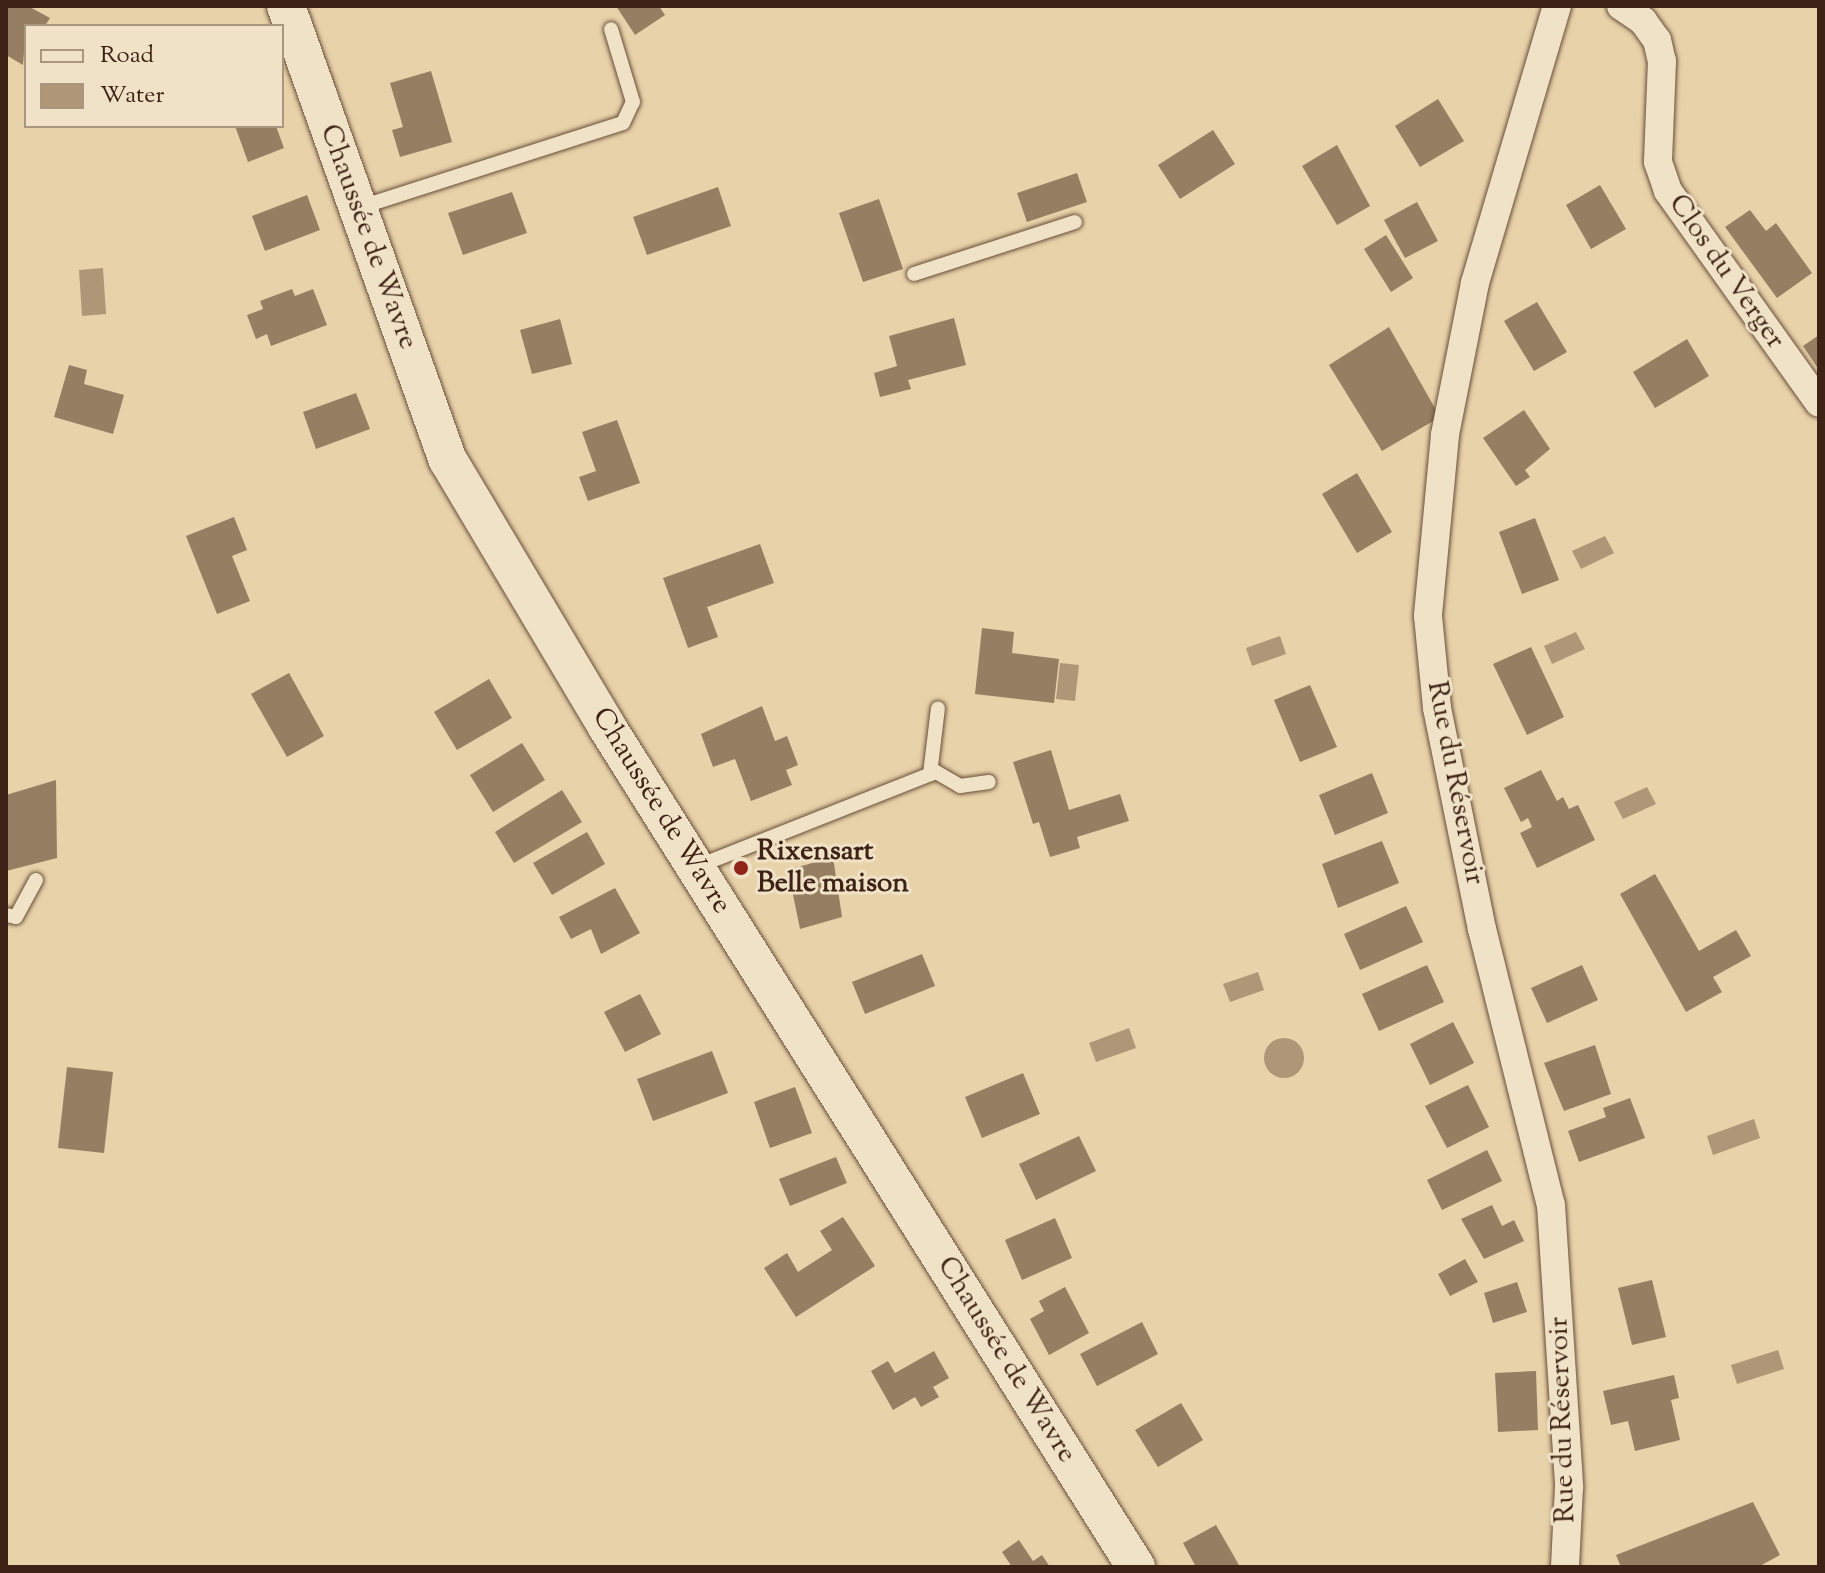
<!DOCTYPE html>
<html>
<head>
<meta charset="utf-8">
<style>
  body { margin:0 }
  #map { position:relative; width:1825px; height:1573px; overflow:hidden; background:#e8d2a9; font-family:"Sorts Mill Goudy",serif }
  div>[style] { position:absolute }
  .water>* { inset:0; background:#ae9677 }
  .round { border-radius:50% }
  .building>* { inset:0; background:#967e62 }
  .roads { filter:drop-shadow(0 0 2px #684e3a) drop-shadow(0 0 2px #684e3a) }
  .lane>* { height:14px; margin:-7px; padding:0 7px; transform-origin:7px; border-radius:7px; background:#f0e2c7 }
  .street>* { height:28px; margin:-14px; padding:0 14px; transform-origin:14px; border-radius:14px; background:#f0e2c7 }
  .secondary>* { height:38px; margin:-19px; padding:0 19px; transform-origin:19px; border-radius:19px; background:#f0e2c7 }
  .dots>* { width:22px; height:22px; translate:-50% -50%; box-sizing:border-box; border:4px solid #f0e2c7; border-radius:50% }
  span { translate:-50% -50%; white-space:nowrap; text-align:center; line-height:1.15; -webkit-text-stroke:6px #f0e2c7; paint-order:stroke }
  .street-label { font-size:28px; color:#3e2215 }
  .poi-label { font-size:28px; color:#3e2215; font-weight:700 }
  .left { translate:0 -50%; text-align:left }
  .frame { position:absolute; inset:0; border:8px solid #3e2215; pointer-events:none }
  .legend { position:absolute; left:24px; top:24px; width:260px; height:104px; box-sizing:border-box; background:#f0e2c7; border:2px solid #a99580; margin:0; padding:10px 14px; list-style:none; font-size:24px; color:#3e2215 }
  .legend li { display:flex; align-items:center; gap:16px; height:40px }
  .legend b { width:40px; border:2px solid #a99580 }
</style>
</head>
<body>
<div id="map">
  <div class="water">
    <div style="clip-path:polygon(103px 268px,106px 314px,82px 316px,79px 270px)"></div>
    <div style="clip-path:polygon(1605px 536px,1614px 553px,1581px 569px,1572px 551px)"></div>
    <div style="clip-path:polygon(1576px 632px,1585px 649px,1552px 664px,1544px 646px)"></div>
    <div style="clip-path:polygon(1280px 636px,1286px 654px,1252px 666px,1246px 648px)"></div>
    <div style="clip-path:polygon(1060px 663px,1079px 665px,1075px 701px,1056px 699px)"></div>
    <div style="clip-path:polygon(1647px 787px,1656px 804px,1623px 819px,1614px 802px)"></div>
    <div style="clip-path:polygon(1258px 972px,1264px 990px,1230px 1002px,1223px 984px)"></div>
    <div style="clip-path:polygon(1129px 1028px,1136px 1048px,1096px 1062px,1089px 1043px)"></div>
    <div class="round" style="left:1264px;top:1038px;width:40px;height:40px"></div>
    <div style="clip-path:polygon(1754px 1119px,1760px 1138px,1713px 1155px,1707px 1136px)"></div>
    <div style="clip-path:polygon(1778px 1350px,1784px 1369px,1737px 1384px,1731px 1365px)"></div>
  </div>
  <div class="building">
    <div style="clip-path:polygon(6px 6px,28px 6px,50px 18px,45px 26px,26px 26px,23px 65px,6px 55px)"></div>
    <div style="clip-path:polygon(616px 6px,659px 6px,665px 15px,635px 35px)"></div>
    <div style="clip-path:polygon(431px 71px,452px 142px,400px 157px,392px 130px,403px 127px,390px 83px)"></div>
    <div style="clip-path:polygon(1438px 99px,1464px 141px,1420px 167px,1395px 126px)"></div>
    <div style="clip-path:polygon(235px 126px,276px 126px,284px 148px,248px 162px)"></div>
    <div style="clip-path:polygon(1213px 130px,1235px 164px,1180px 199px,1158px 165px)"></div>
    <div style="clip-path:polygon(1337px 145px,1370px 206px,1337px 225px,1302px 166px)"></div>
    <div style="clip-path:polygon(1077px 173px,1087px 202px,1027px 222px,1017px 193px)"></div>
    <div style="clip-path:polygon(1600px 185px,1626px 229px,1591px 249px,1566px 205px)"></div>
    <div style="clip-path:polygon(718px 187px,731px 226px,647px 255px,633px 217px)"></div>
    <div style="clip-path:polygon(512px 192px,527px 233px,463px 255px,448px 213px)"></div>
    <div style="clip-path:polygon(307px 195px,320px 230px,265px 251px,252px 216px)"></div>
    <div style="clip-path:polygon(879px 199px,903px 269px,863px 282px,839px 213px)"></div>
    <div style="clip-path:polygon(1417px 202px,1438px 241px,1405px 258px,1384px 220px)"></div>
    <div style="clip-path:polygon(1750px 210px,1766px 231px,1776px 223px,1812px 273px,1777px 298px,1725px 227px)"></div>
    <div style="clip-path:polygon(1386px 235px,1413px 278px,1391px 292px,1364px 249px)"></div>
    <div style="clip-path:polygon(292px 289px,295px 296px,313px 289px,327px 325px,271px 346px,267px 334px,256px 339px,247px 315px,263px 309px,260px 301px)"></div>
    <div style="clip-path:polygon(1537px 302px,1567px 352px,1534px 371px,1504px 321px)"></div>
    <div style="clip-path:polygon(954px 318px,966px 365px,908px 380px,911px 389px,880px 397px,874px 373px,897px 366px,889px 336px)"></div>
    <div style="clip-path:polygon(560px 319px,572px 364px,532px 374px,520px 330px)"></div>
    <div style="clip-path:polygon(1389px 327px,1440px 417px,1382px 451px,1329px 365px)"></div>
    <div style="clip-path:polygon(1819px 335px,1819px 370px,1803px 346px)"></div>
    <div style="clip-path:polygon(1687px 339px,1709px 376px,1655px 408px,1633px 372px)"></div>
    <div style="clip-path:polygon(69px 365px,87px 370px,84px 384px,124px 395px,113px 434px,54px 417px)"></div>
    <div style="clip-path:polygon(356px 393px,370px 429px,316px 449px,303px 412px)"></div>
    <div style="clip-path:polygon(1524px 410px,1550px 449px,1525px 470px,1530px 477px,1516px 486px,1483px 438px)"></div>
    <div style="clip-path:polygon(617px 420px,640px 483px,588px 501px,579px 477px,596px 471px,582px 432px)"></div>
    <div style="clip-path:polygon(1357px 473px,1392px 532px,1357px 553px,1322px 494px)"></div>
    <div style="clip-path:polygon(234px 517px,247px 550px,232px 556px,250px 601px,217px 614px,186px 536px)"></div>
    <div style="clip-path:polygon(1535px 518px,1559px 580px,1522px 594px,1499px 532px)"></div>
    <div style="clip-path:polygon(760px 544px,774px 583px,707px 607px,718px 637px,688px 648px,663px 578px)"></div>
    <div style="clip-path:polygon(982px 628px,1014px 632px,1012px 653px,1059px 659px,1054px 703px,975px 694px)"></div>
    <div style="clip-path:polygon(1531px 647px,1564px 717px,1527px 735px,1493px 664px)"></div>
    <div style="clip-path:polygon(289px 673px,324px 736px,287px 757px,251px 694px)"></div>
    <div style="clip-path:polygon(489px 679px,512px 718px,457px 750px,434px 712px)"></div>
    <div style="clip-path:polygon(1310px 685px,1337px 747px,1300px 762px,1274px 700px)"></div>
    <div style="clip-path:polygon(762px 706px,775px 741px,787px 736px,798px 765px,786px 770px,792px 785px,751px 801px,735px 759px,713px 767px,701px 734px)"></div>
    <div style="clip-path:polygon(522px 743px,545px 780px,493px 812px,470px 775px)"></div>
    <div style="clip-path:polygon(1051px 750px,1069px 810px,1120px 794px,1129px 821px,1077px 837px,1080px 848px,1050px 857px,1039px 822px,1033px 824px,1013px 762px)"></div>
    <div style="clip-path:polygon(1541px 770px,1557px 801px,1563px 797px,1569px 809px,1578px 805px,1595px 840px,1537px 868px,1520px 833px,1532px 827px,1528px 818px,1521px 822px,1504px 788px)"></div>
    <div style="clip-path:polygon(1372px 773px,1388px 813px,1335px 835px,1319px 795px)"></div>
    <div style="clip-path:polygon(56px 780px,57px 858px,6px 871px,6px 795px)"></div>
    <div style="clip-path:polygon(562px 790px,582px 822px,514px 863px,495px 832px)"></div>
    <div style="clip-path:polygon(587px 832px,605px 864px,552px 895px,533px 863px)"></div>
    <div style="clip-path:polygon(1382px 841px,1399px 883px,1338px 908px,1322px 864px)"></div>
    <div style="clip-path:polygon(833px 857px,842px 917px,800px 929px,788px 870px)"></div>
    <div style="clip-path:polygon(1655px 874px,1699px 951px,1736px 930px,1751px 956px,1713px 977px,1722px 992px,1686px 1012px,1620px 894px)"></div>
    <div style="clip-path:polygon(615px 888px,640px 933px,601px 954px,591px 929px,571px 939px,559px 917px)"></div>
    <div style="clip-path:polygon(1406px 906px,1423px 942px,1360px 970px,1344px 934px)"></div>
    <div style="clip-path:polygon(922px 954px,935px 986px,865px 1014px,852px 982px)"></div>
    <div style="clip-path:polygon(1427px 965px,1444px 1002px,1379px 1031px,1362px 994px)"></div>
    <div style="clip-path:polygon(1582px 965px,1598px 1000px,1547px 1023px,1531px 988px)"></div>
    <div style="clip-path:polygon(640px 994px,661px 1034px,625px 1052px,604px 1012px)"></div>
    <div style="clip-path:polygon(1453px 1022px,1474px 1063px,1430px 1085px,1410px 1044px)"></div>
    <div style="clip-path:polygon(1595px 1045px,1611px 1094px,1564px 1111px,1544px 1063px)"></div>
    <div style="clip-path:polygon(712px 1051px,728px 1093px,653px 1121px,637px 1079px)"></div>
    <div style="clip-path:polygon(67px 1067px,113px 1072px,104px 1153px,58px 1148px)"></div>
    <div style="clip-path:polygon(1023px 1073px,1040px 1114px,982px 1138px,965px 1097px)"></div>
    <div style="clip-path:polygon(1468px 1085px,1489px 1127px,1447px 1148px,1425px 1106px)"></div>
    <div style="clip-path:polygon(795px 1087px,812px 1133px,770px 1148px,754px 1102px)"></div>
    <div style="clip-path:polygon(1630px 1098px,1645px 1138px,1579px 1162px,1568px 1131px,1606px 1117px,1603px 1108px)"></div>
    <div style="clip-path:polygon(1079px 1136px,1096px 1171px,1036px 1200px,1019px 1164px)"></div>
    <div style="clip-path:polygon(1487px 1150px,1502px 1181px,1442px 1210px,1427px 1180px)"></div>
    <div style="clip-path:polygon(836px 1157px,847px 1183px,790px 1206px,779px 1179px)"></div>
    <div style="clip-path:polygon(1492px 1205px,1502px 1226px,1514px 1220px,1524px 1241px,1484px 1259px,1461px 1219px)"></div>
    <div style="clip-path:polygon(843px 1217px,875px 1266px,796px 1317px,764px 1268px,787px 1253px,798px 1272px,832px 1250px,820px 1231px)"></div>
    <div style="clip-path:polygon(1055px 1218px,1072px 1258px,1022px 1280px,1005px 1240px)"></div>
    <div style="clip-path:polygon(1465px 1259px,1478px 1282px,1450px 1296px,1438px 1274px)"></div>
    <div style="clip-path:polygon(1652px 1280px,1666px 1337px,1632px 1345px,1618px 1288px)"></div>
    <div style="clip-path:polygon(1517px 1282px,1527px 1312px,1493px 1323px,1484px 1293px)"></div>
    <div style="clip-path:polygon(1065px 1287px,1089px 1333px,1049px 1355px,1030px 1319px,1044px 1311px,1039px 1301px)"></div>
    <div style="clip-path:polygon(1142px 1322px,1158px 1354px,1097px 1386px,1080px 1354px)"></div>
    <div style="clip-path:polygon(934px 1351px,949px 1378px,933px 1387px,939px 1397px,921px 1407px,915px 1397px,893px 1410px,871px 1371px,888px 1361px,895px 1373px)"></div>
    <div style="clip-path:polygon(1536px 1371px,1538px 1430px,1498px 1432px,1495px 1373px)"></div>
    <div style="clip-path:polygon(1674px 1375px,1679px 1398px,1671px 1400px,1680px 1440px,1635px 1451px,1628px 1421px,1611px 1425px,1603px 1391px)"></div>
    <div style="clip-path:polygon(1181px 1403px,1203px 1440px,1158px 1467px,1135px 1430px)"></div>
    <div style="clip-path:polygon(1753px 1502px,1780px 1555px,1758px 1567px,1621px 1567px,1616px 1555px)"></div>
    <div style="clip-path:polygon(1216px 1525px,1231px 1551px,1240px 1567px,1196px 1567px,1183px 1543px)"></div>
    <div style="clip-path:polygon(1019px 1540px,1033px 1561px,1042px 1555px,1050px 1567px,1012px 1567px,1002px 1552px)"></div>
  </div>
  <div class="roads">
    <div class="lane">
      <div style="left:358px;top:208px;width:278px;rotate:-17.8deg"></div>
      <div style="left:623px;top:123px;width:23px;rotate:-65deg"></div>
      <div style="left:633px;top:102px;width:76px;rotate:-106.8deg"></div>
      <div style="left:914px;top:274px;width:169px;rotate:-17.9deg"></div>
      <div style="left:930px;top:774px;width:66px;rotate:-83.1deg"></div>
      <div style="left:696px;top:867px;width:258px;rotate:-21.6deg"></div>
      <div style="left:936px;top:772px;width:28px;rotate:30deg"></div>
      <div style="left:960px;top:786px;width:29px;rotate:-8deg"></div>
      <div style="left:6px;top:915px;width:10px;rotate:11deg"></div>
      <div style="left:16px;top:917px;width:42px;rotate:-61.6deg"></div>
    </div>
    <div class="street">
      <div style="left:1557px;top:6px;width:289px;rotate:106.5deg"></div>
      <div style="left:1475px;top:283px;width:155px;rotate:101.2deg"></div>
      <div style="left:1445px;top:435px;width:182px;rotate:95.4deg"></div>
      <div style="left:1428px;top:616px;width:92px;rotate:84.4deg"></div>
      <div style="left:1437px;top:708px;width:226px;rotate:78.5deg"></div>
      <div style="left:1482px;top:929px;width:284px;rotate:76deg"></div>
      <div style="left:1551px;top:1205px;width:283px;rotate:86.3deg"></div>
      <div style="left:1569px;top:1487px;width:80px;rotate:92.9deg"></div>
      <div style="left:1621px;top:6px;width:27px;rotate:34deg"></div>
      <div style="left:1643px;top:21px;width:24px;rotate:54deg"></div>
      <div style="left:1657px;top:40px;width:22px;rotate:77deg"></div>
      <div style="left:1662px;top:61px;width:101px;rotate:92.3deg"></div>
      <div style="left:1658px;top:162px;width:31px;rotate:71deg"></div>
      <div style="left:1668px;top:191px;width:260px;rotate:54.5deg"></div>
    </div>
    <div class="secondary">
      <div style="left:286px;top:6px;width:482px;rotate:70.4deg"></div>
      <div style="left:448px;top:460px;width:311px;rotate:59.2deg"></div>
      <div style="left:607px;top:727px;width:993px;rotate:57.8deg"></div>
    </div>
  </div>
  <div class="dots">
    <div style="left:741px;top:868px;background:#8f2418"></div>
  </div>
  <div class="street-label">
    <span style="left:368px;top:237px;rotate:70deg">Chaussée de Wavre</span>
    <span style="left:1726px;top:272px;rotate:55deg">Clos du Verger</span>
    <span style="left:1455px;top:783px;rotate:79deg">Rue du Réservoir</span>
    <span style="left:661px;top:811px;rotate:58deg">Chaussée de Wavre</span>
    <span style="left:1006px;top:1360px;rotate:58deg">Chaussée de Wavre</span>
    <span style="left:1563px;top:1420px;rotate:-92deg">Rue du Réservoir</span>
  </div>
  <div class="poi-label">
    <span class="left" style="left:757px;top:868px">Rixensart<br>Belle maison</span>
  </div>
  <div class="frame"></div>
  <ul class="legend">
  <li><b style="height:10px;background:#f0e2c7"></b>Road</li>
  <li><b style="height:22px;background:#ae9677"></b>Water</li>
  </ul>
</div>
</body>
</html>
